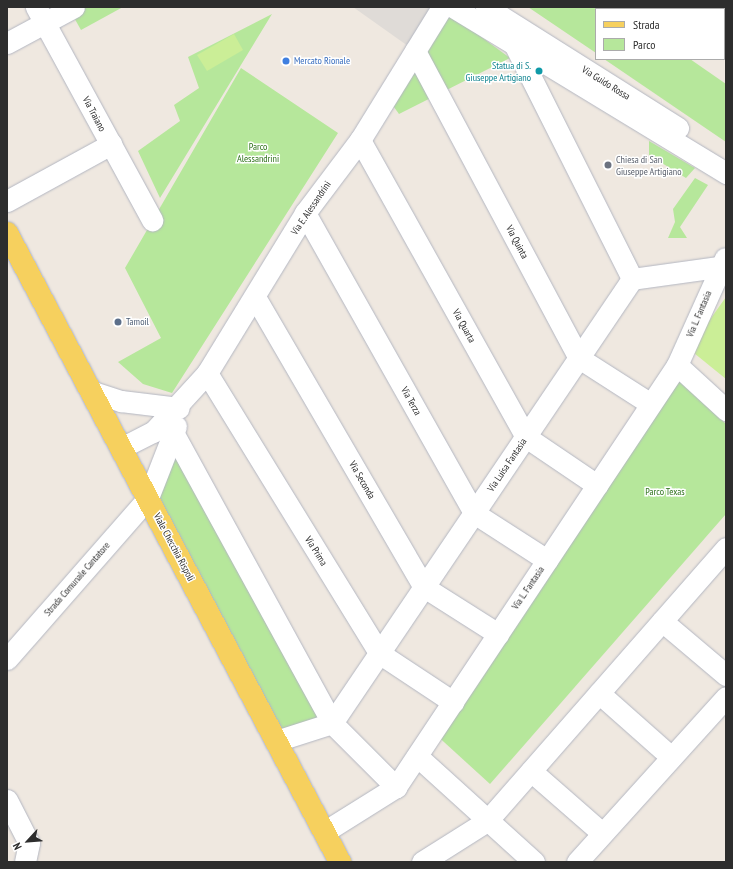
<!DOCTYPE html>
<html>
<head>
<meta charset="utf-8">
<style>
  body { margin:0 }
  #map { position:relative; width:733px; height:869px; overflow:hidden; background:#efe8e0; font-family:"PT Sans Narrow",sans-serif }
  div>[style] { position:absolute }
  .green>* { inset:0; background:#b6e79b }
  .pitch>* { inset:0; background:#cbee97 }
  .plaza>* { inset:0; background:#dfdbd7 }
  .roads { filter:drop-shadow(0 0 1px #b3b6c1) drop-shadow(0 0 1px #b3b6c1) }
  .minor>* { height:21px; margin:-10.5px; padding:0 10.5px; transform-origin:10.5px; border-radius:10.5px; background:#fff }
  .major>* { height:22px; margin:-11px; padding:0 11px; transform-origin:11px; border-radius:11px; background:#f6d05e }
  .dots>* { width:11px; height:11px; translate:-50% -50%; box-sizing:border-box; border:2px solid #fff; border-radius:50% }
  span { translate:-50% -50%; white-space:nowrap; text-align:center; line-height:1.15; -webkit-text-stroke:3px #fff; paint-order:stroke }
  .shop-label { font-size:10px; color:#366cbe }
  .left { translate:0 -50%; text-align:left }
  .culture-label { font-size:10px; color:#0d838f }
  .right { translate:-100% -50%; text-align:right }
  .street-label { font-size:10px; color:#2d2d2d }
  .park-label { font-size:10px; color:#2c7018 }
  .worship-label { font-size:10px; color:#5b616d }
  .service-label { font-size:10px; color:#4e5e75 }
  .frame { position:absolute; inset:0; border:8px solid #2d2d2d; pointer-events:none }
  .legend { position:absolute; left:595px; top:8px; width:130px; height:52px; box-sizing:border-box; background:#fff; border:1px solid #ababab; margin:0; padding:5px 7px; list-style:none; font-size:12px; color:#2d2d2d }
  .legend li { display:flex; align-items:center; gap:8px; height:20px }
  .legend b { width:20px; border:1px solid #ababab }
  .north { position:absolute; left:8px; top:821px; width:40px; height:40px; -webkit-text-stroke:3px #fff; paint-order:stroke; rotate:244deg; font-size:11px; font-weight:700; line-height:16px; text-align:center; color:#2d2d2d }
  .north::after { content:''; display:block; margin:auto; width:14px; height:18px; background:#2d2d2d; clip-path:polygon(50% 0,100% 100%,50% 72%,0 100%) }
</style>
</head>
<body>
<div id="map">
  <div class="green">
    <div style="clip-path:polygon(85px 7px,123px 7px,81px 30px,72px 14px)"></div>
    <div style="clip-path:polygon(528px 7px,630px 7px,596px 9px,596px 53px)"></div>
    <div style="clip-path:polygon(446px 11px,510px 58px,399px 114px,391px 103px)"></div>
    <div style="clip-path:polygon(272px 14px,160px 198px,138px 151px,180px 121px,174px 105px,199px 88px,188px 57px)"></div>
    <div style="clip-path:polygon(604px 59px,690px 59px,726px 84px,726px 142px)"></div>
    <div style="clip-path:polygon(241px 68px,338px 133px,172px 393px,143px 384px,118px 362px,161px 338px,125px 268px)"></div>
    <div style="clip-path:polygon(649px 141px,695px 168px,686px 178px,649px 155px)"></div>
    <div style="clip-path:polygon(695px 178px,708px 185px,680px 227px,687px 238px,668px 238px,675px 222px,673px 209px)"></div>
    <div style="clip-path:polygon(671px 374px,726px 424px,726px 514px,490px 784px,433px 732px)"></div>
    <div style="clip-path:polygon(176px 450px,326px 721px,278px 736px,153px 499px)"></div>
  </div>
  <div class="pitch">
    <div style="clip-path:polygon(234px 34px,243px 50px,207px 71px,197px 55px)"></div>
    <div style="clip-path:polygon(726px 297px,726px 379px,689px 349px)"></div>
  </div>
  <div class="plaza">
    <div style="clip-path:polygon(353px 7px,442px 7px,415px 51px)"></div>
  </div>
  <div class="roads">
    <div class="minor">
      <div style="left:36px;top:7px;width:243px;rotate:61.4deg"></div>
      <div style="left:453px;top:7px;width:320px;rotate:31.3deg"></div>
      <div style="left:486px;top:7px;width:227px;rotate:32.2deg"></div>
      <div style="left:500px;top:16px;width:294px;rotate:63.3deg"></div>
      <div style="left:7px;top:43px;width:76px;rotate:-28.2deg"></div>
      <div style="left:415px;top:51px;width:348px;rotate:61.9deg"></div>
      <div style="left:579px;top:358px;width:85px;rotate:32.6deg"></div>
      <div style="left:360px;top:140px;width:340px;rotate:60.8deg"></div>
      <div style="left:526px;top:437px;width:86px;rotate:34.1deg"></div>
      <div style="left:7px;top:201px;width:119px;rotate:-28.7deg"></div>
      <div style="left:305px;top:213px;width:344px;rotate:60.6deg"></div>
      <div style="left:474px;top:513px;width:87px;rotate:32.8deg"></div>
      <div style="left:255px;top:297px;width:336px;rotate:59.8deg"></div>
      <div style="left:424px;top:587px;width:88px;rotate:32.4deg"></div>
      <div style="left:677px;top:365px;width:67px;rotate:42.6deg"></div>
      <div style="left:207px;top:373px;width:329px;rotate:58.4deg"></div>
      <div style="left:379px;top:653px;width:89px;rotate:33.5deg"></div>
      <div style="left:90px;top:391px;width:33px;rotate:18deg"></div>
      <div style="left:121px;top:401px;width:58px;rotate:6.9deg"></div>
      <div style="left:175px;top:436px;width:327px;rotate:61.3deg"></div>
      <div style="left:332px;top:723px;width:536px;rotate:-55.95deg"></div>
      <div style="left:632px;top:279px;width:88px;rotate:-7.9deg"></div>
      <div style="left:121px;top:448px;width:36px;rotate:-27deg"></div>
      <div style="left:153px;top:432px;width:80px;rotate:-47.5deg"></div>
      <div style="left:207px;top:373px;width:188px;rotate:-58.5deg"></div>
      <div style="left:305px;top:213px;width:91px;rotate:-53deg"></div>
      <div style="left:360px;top:140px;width:156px;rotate:-58.3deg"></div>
      <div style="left:662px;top:621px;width:84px;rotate:40.2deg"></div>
      <div style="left:7px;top:659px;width:214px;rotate:-48.8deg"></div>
      <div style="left:148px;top:498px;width:77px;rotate:-68.7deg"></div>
      <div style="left:599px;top:693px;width:96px;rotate:41.6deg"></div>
      <div style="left:276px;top:741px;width:59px;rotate:-17.8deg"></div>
      <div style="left:332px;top:723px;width:91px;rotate:45deg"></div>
      <div style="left:396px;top:787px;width:507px;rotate:-56.34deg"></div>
      <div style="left:677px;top:365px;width:117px;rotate:-65.8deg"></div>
      <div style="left:417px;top:756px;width:158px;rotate:42.2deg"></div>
      <div style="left:531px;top:771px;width:94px;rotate:41.1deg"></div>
      <div style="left:7px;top:800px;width:48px;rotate:62.9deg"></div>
      <div style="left:29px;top:843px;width:19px;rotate:102deg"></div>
      <div style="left:324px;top:832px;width:85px;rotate:-32deg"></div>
      <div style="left:422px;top:862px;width:77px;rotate:-32.2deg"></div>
      <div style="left:487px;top:821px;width:363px;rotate:-48.8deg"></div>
      <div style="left:577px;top:862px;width:222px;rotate:-47.9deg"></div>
    </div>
    <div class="major">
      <div style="left:7px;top:233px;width:712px;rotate:62.1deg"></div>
    </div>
  </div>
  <div class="dots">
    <div style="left:286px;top:61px;background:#3f7fe0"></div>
    <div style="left:539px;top:71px;background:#0f9aa8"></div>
    <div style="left:608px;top:165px;background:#6b7280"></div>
    <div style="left:118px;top:322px;background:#5c6f8a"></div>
  </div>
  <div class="shop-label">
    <span class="left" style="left:294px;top:61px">Mercato Rionale</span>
  </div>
  <div class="culture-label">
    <span class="right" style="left:531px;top:71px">Statua di S.<br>Giuseppe Artigiano</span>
  </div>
  <div class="street-label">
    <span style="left:606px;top:83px;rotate:32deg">Via Guido Rossa</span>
    <span style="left:94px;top:114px;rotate:62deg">Via Traiano</span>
    <span style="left:311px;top:208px;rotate:-56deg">Via E. Alessandrini</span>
    <span style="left:517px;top:242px;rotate:62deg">Via Quinta</span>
    <span style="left:699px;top:314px;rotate:-67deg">Via L. Fantasia</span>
    <span style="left:464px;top:326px;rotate:61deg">Via Quarta</span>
    <span style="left:411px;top:401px;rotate:61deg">Via Terza</span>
    <span style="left:507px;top:465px;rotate:-56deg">Via Luisa Fantasia</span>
    <span style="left:362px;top:480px;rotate:60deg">Via Seconda</span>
    <span style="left:174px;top:547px;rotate:62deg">Viale Checchia Rispoli</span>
    <span style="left:316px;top:551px;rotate:58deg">Via Prima</span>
    <span style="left:77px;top:579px;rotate:-49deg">Strada Comunale Cantatore</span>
    <span style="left:528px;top:588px;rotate:-56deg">Via L. Fantasia</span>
  </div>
  <div class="park-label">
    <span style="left:258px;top:152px">Parco<br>Alessandrini</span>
    <span style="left:665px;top:492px">Parco Texas</span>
  </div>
  <div class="worship-label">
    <span class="left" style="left:616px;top:165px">Chiesa di San<br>Giuseppe Artigiano</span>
  </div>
  <div class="service-label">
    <span class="left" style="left:126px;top:322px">Tamoil</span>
  </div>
  <div class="frame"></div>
  <ul class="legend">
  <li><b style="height:5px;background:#f6d05e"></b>Strada</li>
  <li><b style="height:11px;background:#b6e79b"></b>Parco</li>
  </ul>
  <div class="north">N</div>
</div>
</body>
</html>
